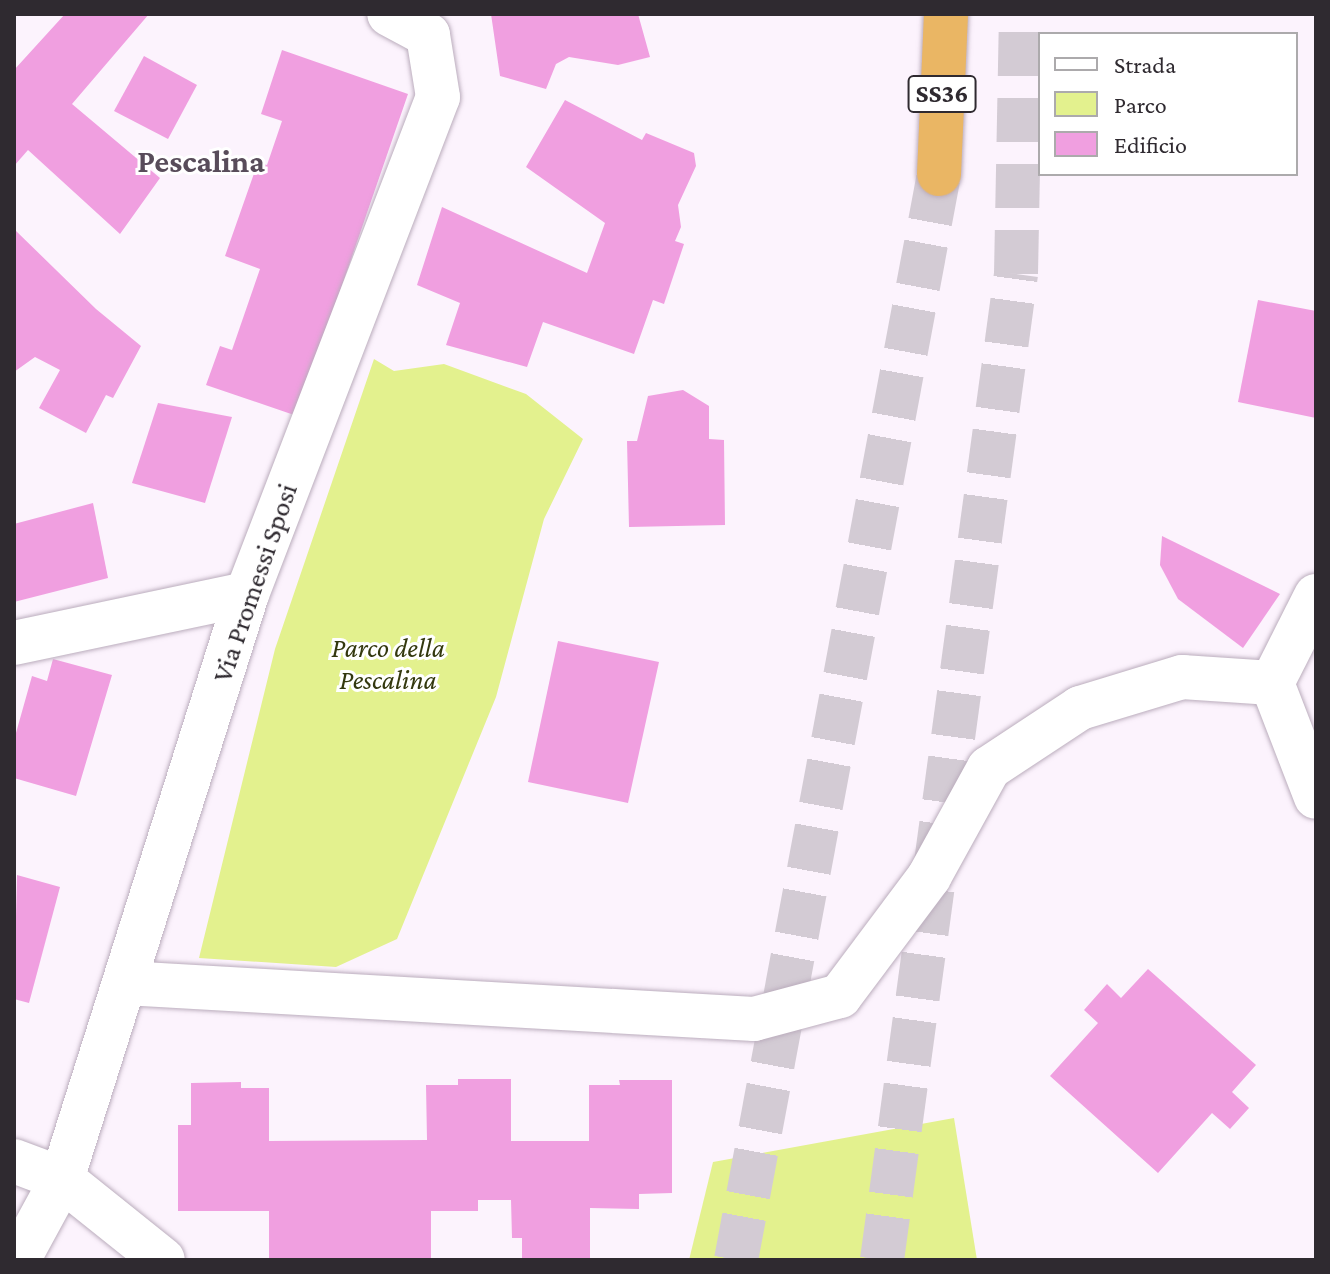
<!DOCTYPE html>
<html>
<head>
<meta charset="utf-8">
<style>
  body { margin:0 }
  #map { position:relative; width:1330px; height:1274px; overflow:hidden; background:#fcf3fd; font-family:"Crimson Pro",serif }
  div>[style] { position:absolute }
  .green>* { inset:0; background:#e3f18e }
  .building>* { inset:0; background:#f09fe0 }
  .trunk-tunnel>* { height:44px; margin-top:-22px; transform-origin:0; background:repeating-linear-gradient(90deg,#d3cbd4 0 44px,transparent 0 66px) }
  .roads { filter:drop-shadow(0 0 2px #bbadbd) drop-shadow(0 0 2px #bbadbd) }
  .minor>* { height:44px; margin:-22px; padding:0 22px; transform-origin:22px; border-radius:22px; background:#fff }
  .trunk>* { height:44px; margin:-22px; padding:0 22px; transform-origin:22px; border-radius:22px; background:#eab664 }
  span { translate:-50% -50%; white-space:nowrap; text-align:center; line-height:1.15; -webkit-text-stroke:6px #fff; paint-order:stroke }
  .shield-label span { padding:2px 6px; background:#fff; border:2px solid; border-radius:6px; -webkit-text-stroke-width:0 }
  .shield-label { font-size:26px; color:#2f2a30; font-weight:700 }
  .street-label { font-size:28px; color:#2f2a30 }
  .park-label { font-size:28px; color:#33380e; font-style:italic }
  .quarter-label { font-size:32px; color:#584c5a; font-weight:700 }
  .frame { position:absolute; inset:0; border:16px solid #2f2a30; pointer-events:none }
  .legend { position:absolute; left:1038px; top:32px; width:260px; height:144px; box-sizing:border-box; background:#fff; border:2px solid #acaaac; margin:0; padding:10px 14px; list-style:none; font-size:24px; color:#2f2a30 }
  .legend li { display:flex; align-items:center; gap:16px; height:40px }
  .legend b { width:40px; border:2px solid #acaaac }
</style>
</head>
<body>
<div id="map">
  <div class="green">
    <div style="clip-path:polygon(374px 359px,394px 371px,444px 364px,526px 394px,583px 439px,544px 519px,496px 697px,397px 939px,336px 967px,199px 958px,275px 649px)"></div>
    <div style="clip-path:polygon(954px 1118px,977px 1260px,689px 1260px,713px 1162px)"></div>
  </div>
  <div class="building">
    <div style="clip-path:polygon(65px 14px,149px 14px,72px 104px,160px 178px,120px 234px,28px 150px,14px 166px,14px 70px)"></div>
    <div style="clip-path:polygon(491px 14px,638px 14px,650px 57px,618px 65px,569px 57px,556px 64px,546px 89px,500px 76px)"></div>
    <div style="clip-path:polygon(282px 50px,408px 94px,297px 416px,206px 385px,220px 346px,232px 350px,260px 269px,225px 256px,258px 162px,267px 165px,282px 121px,261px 114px)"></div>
    <div style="clip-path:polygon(144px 56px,197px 85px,168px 139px,114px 111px)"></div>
    <div style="clip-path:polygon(565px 100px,642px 140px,646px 133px,694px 153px,696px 166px,678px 205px,681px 227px,675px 241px,684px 244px,664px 304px,653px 300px,634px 354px,543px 322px,527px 367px,446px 345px,460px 303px,417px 285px,442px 207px,587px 273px,605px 223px,526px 167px)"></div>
    <div style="clip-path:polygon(14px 229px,96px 309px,141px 346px,113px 398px,106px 395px,86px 433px,39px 408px,60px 370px,35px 357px,14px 372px)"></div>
    <div style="clip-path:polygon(1258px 300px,1316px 311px,1316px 418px,1238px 402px)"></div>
    <div style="clip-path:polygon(683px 390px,709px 406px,709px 439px,724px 440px,725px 525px,629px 527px,627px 441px,637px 441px,648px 396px)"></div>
    <div style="clip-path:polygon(158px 403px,232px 417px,205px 503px,132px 483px)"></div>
    <div style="clip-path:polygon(93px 503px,108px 578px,14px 602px,14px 524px)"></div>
    <div style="clip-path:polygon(1162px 536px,1280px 594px,1243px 648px,1178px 599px,1160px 565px)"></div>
    <div style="clip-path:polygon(558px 641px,659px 662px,628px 803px,528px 782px)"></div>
    <div style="clip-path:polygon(53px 659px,112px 675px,76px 796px,14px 778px,14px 740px,32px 676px,47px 681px)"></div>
    <div style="clip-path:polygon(17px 875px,60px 887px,29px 1003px,14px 999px)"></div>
    <div style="clip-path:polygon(1148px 969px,1256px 1065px,1232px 1092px,1249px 1108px,1230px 1129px,1212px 1113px,1158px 1173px,1050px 1076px,1098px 1023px,1084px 1010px,1107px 984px,1121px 998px)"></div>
    <div style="clip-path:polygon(458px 1079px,511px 1079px,511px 1141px,589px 1141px,589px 1085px,620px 1085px,619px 1080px,672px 1080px,672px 1193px,639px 1194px,639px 1209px,590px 1208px,590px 1260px,522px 1260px,522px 1238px,512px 1238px,511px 1200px,478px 1200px,478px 1211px,431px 1211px,431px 1259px,269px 1260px,269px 1211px,178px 1211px,178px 1125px,191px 1125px,191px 1083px,241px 1082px,241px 1088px,269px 1088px,269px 1141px,427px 1140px,426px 1085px,458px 1085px)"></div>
  </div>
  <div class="trunk-tunnel">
    <div style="left:736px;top:1260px;width:1105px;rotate:-79.41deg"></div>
    <div style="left:882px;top:1260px;width:995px;rotate:-82.26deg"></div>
    <div style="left:1016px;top:274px;width:260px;rotate:-88.9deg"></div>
  </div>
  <div class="roads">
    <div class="minor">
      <div style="left:1316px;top:596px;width:97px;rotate:116.8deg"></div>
      <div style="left:1272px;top:683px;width:122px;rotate:68.9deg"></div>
      <div style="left:14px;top:643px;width:238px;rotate:-11.9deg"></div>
      <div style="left:125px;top:983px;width:630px;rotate:3.28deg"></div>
      <div style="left:754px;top:1019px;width:89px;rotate:-15deg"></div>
      <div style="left:840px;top:996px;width:149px;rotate:-53.2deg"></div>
      <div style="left:929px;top:877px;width:124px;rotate:-61.2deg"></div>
      <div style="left:989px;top:768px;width:109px;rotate:-33.4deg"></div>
      <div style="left:1080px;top:708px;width:107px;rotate:-16.9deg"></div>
      <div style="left:1182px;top:677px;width:90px;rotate:3.8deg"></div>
      <div style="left:14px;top:1161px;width:51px;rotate:20.6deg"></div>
      <div style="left:62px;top:1179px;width:614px;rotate:-72.45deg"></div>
      <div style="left:247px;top:594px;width:532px;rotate:-68.98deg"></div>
      <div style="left:438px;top:97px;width:63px;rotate:-99.2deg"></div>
      <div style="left:428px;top:35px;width:44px;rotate:-151.7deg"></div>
      <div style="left:18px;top:1260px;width:92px;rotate:-61.5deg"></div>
      <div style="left:62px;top:1179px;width:129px;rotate:38.7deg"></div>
    </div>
    <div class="trunk">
      <div style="left:939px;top:174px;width:160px;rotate:-87.5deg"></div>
    </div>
  </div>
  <div class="shield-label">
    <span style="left:942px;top:94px">SS36</span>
  </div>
  <div class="street-label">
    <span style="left:255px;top:583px;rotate:-71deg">Via Promessi Sposi</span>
  </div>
  <div class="park-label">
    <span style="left:388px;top:664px">Parco della<br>Pescalina</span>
  </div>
  <div class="quarter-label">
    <span style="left:201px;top:161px">Pescalina</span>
  </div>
  <div class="frame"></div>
  <ul class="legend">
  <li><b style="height:10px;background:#fff"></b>Strada</li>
  <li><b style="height:22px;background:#e3f18e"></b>Parco</li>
  <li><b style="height:22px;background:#f09fe0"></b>Edificio</li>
  </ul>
</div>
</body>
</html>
